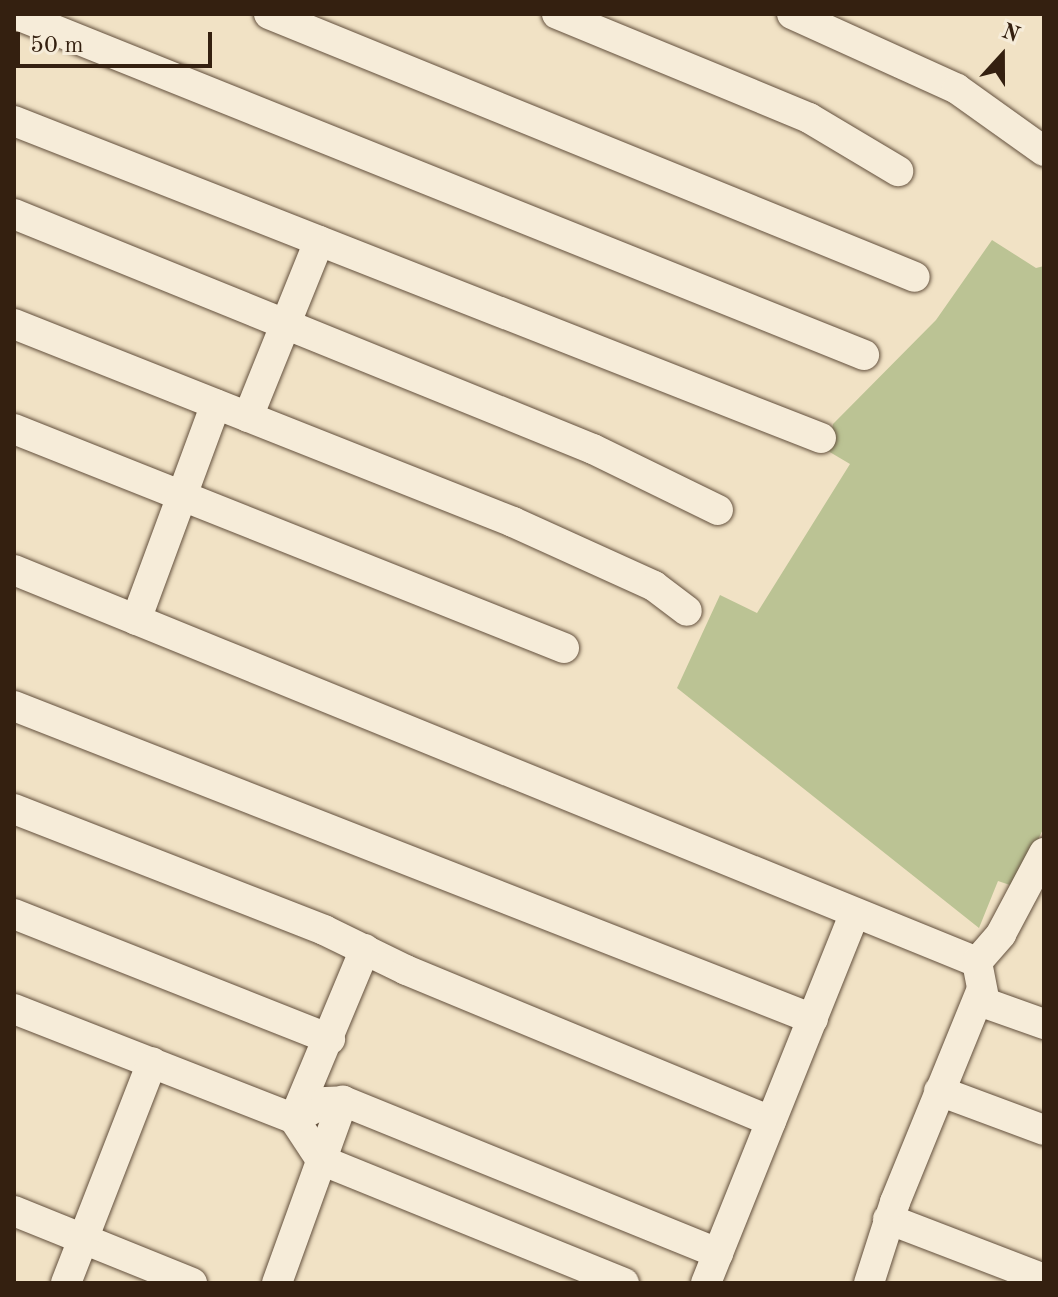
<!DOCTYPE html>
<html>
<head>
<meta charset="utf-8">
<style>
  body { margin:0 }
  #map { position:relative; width:1058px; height:1297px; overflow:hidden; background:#f1e2c5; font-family:"Old Standard TT",serif }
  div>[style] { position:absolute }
  .green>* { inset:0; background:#bbc394 }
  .roads { filter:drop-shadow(0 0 2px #63503d) drop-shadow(0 0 2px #63503d) }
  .street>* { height:30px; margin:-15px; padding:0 15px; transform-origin:15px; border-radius:15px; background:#f6ecd9 }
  span { translate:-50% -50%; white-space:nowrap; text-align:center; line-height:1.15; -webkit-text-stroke:6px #f6ecd9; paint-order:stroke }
  .frame { position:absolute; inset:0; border:16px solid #342010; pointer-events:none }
  .north { position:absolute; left:962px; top:16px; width:80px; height:80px; -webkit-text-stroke:6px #f6ecd9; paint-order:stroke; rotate:21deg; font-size:22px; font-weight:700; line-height:32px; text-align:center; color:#342010 }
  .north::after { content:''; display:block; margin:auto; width:28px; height:36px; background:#342010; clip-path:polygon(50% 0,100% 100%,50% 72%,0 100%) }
  .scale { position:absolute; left:16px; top:32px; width:196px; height:36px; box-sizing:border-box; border:4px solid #342010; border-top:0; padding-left:10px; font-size:24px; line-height:28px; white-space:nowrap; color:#342010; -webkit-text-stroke:6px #f6ecd9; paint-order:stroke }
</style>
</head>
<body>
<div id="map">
  <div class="green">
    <div style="clip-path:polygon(992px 240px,1036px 268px,1044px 266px,1044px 827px,1016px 887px,998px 881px,979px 928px,677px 688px,720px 595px,757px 613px,850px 464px,828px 451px,833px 424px,936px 320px)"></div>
  </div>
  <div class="roads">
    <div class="street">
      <div style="left:15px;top:14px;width:915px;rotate:21.88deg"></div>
      <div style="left:269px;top:14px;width:697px;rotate:22.15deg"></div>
      <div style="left:557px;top:14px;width:273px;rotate:22.4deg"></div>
      <div style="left:809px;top:118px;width:104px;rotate:30.8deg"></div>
      <div style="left:792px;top:14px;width:181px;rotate:24.4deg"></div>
      <div style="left:957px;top:89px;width:107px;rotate:35.5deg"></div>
      <div style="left:14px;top:121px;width:867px;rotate:21.45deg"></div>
      <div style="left:14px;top:214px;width:625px;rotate:22.09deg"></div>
      <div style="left:593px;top:449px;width:139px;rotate:26deg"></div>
      <div style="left:14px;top:324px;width:537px;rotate:21.64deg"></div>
      <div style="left:513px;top:522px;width:155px;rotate:24.4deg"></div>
      <div style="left:654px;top:586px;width:41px;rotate:37.1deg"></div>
      <div style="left:248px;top:417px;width:190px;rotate:-68deg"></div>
      <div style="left:14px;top:429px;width:592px;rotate:21.71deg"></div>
      <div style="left:14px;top:570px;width:1040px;rotate:22.15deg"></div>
      <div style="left:977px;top:962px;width:42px;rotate:79deg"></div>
      <div style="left:985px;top:1003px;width:63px;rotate:19.6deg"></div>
      <div style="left:136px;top:620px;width:230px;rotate:-69.7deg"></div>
      <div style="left:14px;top:706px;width:858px;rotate:21.39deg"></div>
      <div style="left:14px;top:809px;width:333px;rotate:21.3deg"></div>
      <div style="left:324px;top:930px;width:91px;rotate:26deg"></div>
      <div style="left:406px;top:970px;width:395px;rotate:22.5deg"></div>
      <div style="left:14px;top:914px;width:340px;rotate:21.6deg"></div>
      <div style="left:365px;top:949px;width:184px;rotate:112.7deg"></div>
      <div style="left:294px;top:1119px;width:49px;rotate:56.6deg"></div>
      <div style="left:321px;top:1160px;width:327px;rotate:22.1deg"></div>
      <div style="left:977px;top:962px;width:37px;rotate:-49deg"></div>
      <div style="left:1001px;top:934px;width:92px;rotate:-62deg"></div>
      <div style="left:14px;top:1009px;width:301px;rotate:21.4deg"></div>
      <div style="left:294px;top:1119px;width:36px;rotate:-28deg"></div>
      <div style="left:326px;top:1102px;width:17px;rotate:-3deg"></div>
      <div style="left:343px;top:1101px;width:405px;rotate:22.1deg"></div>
      <div style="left:939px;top:1091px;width:112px;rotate:20.4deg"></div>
      <div style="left:14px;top:1211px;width:192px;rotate:22deg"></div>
      <div style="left:888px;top:1219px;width:167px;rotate:21deg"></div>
      <div style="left:66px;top:1283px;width:237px;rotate:-68.7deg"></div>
      <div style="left:277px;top:1283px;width:194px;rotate:-70.1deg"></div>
      <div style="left:706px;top:1283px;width:399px;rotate:-68.1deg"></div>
      <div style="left:869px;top:1283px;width:85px;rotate:-72.2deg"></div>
      <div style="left:895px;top:1202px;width:228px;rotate:-67.8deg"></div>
    </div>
  </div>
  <div class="frame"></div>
  <div class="north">N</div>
  <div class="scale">50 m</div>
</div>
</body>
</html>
